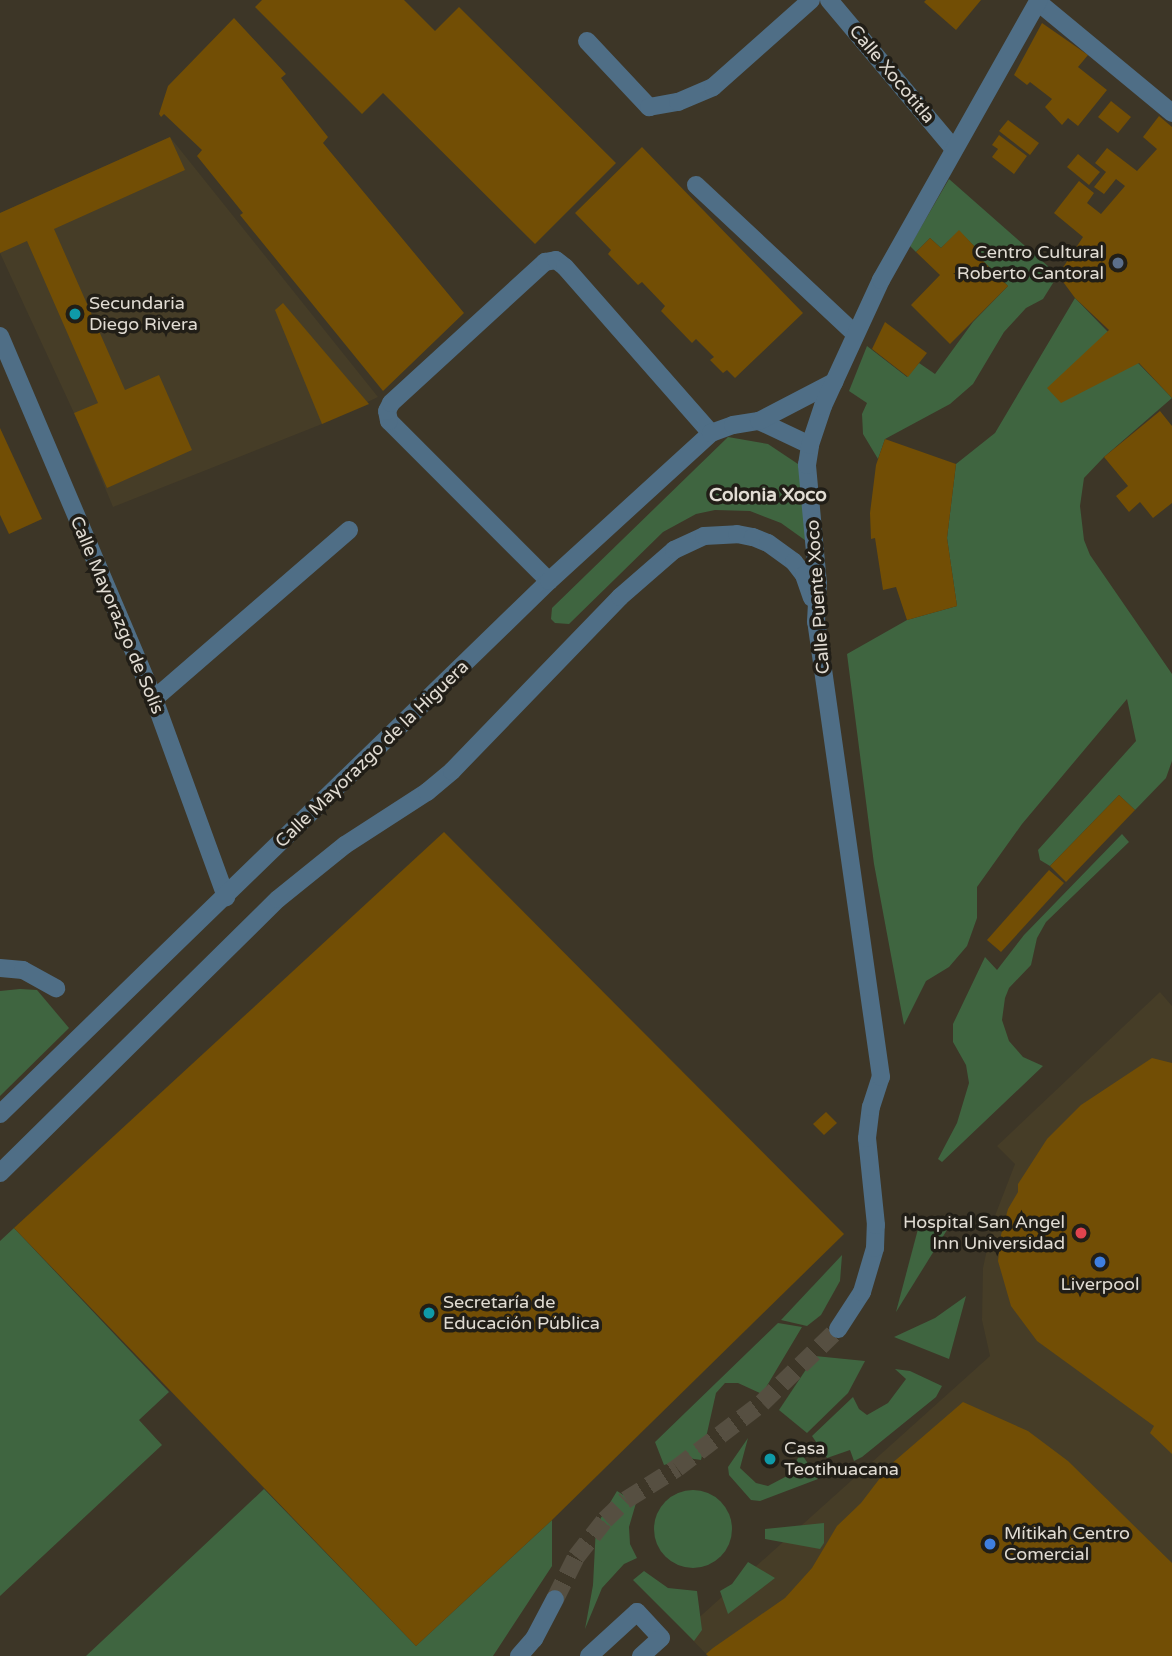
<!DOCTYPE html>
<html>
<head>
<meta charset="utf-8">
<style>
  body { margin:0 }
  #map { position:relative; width:1172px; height:1656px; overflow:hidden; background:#3d3627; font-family:"Varela Round",sans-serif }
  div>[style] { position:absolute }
  .built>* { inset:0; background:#463d27 }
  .green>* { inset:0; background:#3f6540 }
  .round { border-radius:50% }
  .building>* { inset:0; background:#724e05 }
  .minor-tunnel>* { height:18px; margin-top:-9px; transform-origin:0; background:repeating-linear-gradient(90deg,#564f41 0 18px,transparent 0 27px) }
  .minor>* { height:18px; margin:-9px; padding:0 9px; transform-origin:9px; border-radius:9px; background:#4f6e86 }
  .dots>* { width:19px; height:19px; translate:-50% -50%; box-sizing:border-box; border:4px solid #211e17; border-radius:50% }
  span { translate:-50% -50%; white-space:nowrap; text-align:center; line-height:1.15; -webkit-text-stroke:7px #211e17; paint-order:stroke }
  .street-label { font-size:18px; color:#e1dcd3 }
  .poi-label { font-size:18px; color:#e1dcd3 }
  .right { translate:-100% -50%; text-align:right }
  .left { translate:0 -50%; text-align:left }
  .neighbourhood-label { font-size:19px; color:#e1dcd3; font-weight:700 }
</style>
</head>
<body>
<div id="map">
  <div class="built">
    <div style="clip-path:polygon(170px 137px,378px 397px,322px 424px,113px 507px,74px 413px,0 253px,0 213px)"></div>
    <div style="clip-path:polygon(1160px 992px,1172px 1006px,1172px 1656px,708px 1656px,684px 1631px,990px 1356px,982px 1320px,983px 1268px,993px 1221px,1015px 1164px,997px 1146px)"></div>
  </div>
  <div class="green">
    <div style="clip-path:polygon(949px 179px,1058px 275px,1043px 299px,1026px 308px,1004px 332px,973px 384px,950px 404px,885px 439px,878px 459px,863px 434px,862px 414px,867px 403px,849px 391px,867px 346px,907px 377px,919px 363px,935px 374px,973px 322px,1008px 286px,972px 250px,975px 247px,959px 231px,941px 248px,930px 238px,916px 252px,910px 246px)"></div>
    <div style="clip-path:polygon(1075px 298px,1172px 398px,1104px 457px,1084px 478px,1080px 506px,1084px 540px,1090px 555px,1172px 674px,1172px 761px,1166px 778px,1135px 810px,1119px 795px,1050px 866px,1040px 860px,1038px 850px,1136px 741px,1127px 699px,1022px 824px,977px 887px,977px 918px,967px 946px,949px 967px,926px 981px,904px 1025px,874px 864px,847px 654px,907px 620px,957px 606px,947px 538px,956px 464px,995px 433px)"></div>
    <div style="clip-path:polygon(728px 437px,768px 444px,801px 466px,809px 543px,781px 523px,750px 511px,715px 510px,696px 514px,663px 532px,569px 624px,555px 623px,551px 619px,552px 608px)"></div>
    <div style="clip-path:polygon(1122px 834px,1129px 842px,1046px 922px,1037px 938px,1031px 965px,1009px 988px,1005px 998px,1002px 1020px,1009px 1041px,1023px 1057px,1043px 1066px,942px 1162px,938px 1159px,957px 1123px,969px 1083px,966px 1065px,953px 1042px,953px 1024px,985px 957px,997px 970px,1024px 935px)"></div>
    <div style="clip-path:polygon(20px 989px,37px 990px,69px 1028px,0 1096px,0 991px)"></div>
    <div style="clip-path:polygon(946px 1221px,947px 1230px,896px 1312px,918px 1229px)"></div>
    <div style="clip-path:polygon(14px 1228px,169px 1392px,139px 1420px,162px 1445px,0 1596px,0 1241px)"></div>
    <div style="clip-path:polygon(842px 1255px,840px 1281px,821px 1315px,807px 1326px,781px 1320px)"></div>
    <div style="clip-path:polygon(966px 1296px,949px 1359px,894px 1337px,935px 1318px)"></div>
    <div style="clip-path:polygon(778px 1323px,802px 1327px,762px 1394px,738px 1383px,725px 1383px,716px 1393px,701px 1460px,688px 1458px,664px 1465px,655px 1442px)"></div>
    <div style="clip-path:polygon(815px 1356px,865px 1361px,848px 1393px,807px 1433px,779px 1410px)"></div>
    <div style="clip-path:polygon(895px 1369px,910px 1371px,942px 1386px,936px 1397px,862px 1457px,854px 1461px,850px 1450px,827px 1458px,812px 1436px,853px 1397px,859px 1409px,867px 1415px,888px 1403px,906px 1379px)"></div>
    <div style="clip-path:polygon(748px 1438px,740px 1468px,756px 1483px,768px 1486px,787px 1476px,801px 1453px,818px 1479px,760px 1501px,751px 1500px,729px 1475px,728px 1467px)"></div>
    <div style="clip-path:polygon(264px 1489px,416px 1646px,552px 1520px,552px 1566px,493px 1656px,86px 1656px)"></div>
    <div class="round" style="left:654px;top:1490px;width:78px;height:78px"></div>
    <div style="clip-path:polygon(617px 1491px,636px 1503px,629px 1527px,630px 1544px,637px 1558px,624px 1564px,602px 1588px,585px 1629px,593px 1585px,596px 1526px)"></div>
    <div style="clip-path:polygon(824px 1523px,824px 1543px,820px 1549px,765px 1539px,765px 1529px)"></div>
    <div style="clip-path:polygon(748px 1562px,775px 1578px,728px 1614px,720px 1591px,732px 1584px)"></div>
    <div style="clip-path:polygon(644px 1571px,668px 1588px,697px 1591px,702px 1630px,694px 1641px,633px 1580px)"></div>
  </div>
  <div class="building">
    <div style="clip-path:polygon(262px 0,404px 0,435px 31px,459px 7px,616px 163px,535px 244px,383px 93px,362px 114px,255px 7px)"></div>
    <div style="clip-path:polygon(926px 0,981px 0,956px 30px,924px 2px)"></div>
    <div style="clip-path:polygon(234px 18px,286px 74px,281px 78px,328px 137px,323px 143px,464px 313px,383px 391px,240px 215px,243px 213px,197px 156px,202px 150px,164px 114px,161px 117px,159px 114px,168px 86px)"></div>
    <div style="clip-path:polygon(1042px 23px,1088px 55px,1078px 67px,1107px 90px,1078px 126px,1068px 118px,1062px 125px,1045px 107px,1052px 99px,1030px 82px,1027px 85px,1014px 75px)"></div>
    <div style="clip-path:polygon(1111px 101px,1131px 117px,1118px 133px,1098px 117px)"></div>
    <div style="clip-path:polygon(1159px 116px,1172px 127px,1172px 398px,1139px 363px,1061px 403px,1047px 388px,1109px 330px,1075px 298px,1058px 275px,1083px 237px,1054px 213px,1079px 181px,1094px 193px,1087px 203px,1101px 214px,1125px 186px,1116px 179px,1104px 194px,1094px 187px,1106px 172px,1095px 163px,1107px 148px,1137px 171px,1157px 149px,1143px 137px)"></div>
    <div style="clip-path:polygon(1008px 120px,1039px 143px,1030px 155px,999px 131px)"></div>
    <div style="clip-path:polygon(999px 135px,1027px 156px,1014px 174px,992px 157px,998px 149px,992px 145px)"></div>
    <div style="clip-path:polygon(170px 137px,185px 170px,54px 229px,125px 390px,159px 375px,192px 450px,107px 488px,74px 413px,98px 403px,27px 241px,0 253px,0 213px)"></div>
    <div style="clip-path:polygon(642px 147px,803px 313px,735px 378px,727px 370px,723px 373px,710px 360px,714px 357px,696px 339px,692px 343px,661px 311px,665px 306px,642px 282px,638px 285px,608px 254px,611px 250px,575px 213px)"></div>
    <div style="clip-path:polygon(1078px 154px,1100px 172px,1089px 185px,1067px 167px)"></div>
    <div style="clip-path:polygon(959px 230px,975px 247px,972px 250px,1008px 286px,950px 344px,911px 305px,940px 275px,916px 252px,930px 238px,941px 248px)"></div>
    <div style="clip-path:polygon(283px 303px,369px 404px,322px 424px,275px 310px)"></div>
    <div style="clip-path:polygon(885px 322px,927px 353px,908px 377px,872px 349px)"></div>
    <div style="clip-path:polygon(1160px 411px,1172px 426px,1172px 503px,1153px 518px,1140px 502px,1129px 512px,1116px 496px,1128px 486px,1104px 457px)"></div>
    <div style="clip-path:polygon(0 428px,42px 519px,9px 534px,0 515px)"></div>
    <div style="clip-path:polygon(885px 439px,956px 464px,947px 538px,957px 606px,907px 620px,896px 587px,883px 590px,875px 538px,871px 539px,870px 513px,876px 465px)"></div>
    <div style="clip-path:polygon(1119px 795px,1135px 810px,1066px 882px,1050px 866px)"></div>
    <div style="clip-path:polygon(444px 832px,844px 1234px,552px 1520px,416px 1646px,14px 1228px)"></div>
    <div style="clip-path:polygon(1049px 870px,1064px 883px,1001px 952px,987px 940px)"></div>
    <div style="clip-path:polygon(1152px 1058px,1172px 1063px,1172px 1454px,1150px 1433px,1154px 1426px,1037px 1341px,1011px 1306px,998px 1261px,1001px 1235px,1008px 1209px,1018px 1192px,1018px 1184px,1047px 1139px,1081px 1105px)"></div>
    <div style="clip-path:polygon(826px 1112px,837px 1123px,824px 1135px,813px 1124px)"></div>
    <div style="clip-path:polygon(963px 1402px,1028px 1431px,1068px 1461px,1172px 1563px,1172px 1656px,708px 1656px,706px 1654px,713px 1648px,785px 1598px,812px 1568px,837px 1526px,861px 1503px,890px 1465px)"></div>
  </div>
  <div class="minor-tunnel">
    <div style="left:555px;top:1599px;width:47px;rotate:-63.4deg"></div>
    <div style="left:576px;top:1557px;width:47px;rotate:-51.9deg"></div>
    <div style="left:605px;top:1520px;width:29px;rotate:-44deg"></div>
    <div style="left:626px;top:1500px;width:60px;rotate:-32.1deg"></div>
    <div style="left:677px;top:1468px;width:107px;rotate:-37.4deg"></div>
    <div style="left:762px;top:1403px;width:106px;rotate:-44.2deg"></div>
  </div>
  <div class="minor">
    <div style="left:829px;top:0;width:194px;rotate:50deg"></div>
    <div style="left:1038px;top:2px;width:174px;rotate:39.6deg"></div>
    <div style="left:587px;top:41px;width:91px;rotate:46.8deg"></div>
    <div style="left:649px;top:107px;width:29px;rotate:-10deg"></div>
    <div style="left:678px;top:102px;width:38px;rotate:-23deg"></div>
    <div style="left:713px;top:87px;width:131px;rotate:-41.6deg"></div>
    <div style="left:696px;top:185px;width:218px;rotate:43.1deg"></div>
    <div style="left:0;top:336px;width:394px;rotate:67deg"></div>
    <div style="left:154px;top:699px;width:211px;rotate:70deg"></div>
    <div style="left:759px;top:421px;width:56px;rotate:25.2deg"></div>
    <div style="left:549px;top:581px;width:226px;rotate:-135deg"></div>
    <div style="left:389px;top:421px;width:10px;rotate:-101deg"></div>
    <div style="left:387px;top:411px;width:9px;rotate:-63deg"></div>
    <div style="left:391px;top:403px;width:209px;rotate:-42.5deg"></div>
    <div style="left:545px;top:262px;width:11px;rotate:-10deg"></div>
    <div style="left:556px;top:260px;width:11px;rotate:38deg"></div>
    <div style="left:565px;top:267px;width:221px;rotate:48.7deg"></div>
    <div style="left:154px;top:699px;width:258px;rotate:-40.9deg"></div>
    <div style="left:0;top:968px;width:23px;rotate:5deg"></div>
    <div style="left:23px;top:970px;width:38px;rotate:29deg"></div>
    <div style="left:0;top:1114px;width:765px;rotate:-44.15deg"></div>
    <div style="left:549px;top:581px;width:219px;rotate:-42.4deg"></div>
    <div style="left:711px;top:433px;width:23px;rotate:-20deg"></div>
    <div style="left:733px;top:425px;width:26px;rotate:-9deg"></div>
    <div style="left:759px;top:421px;width:85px;rotate:-27.5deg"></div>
    <div style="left:0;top:1173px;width:390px;rotate:-44.6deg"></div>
    <div style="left:278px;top:899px;width:86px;rotate:-38.9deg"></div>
    <div style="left:345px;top:845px;width:98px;rotate:-32.9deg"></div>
    <div style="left:427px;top:792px;width:33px;rotate:-40deg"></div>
    <div style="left:452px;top:771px;width:242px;rotate:-46deg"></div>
    <div style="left:620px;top:597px;width:72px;rotate:-41deg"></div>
    <div style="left:674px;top:550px;width:33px;rotate:-25deg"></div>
    <div style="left:704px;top:536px;width:33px;rotate:-3deg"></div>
    <div style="left:737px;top:534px;width:16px;rotate:11deg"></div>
    <div style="left:753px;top:537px;width:16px;rotate:22deg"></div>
    <div style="left:768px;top:543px;width:32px;rotate:36deg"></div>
    <div style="left:794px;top:562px;width:16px;rotate:52deg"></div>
    <div style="left:804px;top:575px;width:24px;rotate:71deg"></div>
    <div style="left:838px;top:1329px;width:44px;rotate:-57deg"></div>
    <div style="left:862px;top:1292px;width:46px;rotate:-73.5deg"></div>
    <div style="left:875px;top:1248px;width:23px;rotate:-88deg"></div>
    <div style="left:876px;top:1225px;width:87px;rotate:-95.9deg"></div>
    <div style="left:867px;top:1138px;width:31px;rotate:-83deg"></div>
    <div style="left:871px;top:1107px;width:32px;rotate:-72deg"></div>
    <div style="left:881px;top:1077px;width:460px;rotate:-98.1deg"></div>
    <div style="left:816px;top:622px;width:38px;rotate:-87deg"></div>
    <div style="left:818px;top:584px;width:120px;rotate:-95.3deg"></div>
    <div style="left:807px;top:465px;width:20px;rotate:-81deg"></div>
    <div style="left:810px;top:445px;width:41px;rotate:-71.6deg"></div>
    <div style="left:823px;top:406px;width:139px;rotate:-65.3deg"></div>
    <div style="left:881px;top:280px;width:322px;rotate:-60.6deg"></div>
    <div style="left:519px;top:1656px;width:23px;rotate:-49deg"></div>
    <div style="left:534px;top:1639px;width:45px;rotate:-62.3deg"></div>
    <div style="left:589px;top:1656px;width:65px;rotate:-42.5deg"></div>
    <div style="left:637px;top:1612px;width:35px;rotate:47deg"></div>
    <div style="left:661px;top:1638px;width:27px;rotate:138deg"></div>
  </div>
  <div class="dots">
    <div style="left:1118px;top:263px;background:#5c6f8a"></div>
    <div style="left:75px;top:314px;background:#0f9aa8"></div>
    <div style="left:1081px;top:1233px;background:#e0444e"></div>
    <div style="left:1100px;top:1262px;background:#3f7fe0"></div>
    <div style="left:429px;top:1313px;background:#0f9aa8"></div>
    <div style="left:770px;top:1459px;background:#0f9aa8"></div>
    <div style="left:990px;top:1544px;background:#3f7fe0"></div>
  </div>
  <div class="street-label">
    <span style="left:892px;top:74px;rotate:50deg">Calle Xocotitla</span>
    <span style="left:818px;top:597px;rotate:-94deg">Calle Puente Xoco</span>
    <span style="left:117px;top:615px;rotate:67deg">Calle Mayorazgo de Solís</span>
    <span style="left:372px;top:754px;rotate:-44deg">Calle Mayorazgo de la Higuera</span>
  </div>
  <div class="poi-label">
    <span class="right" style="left:1104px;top:263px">Centro Cultural<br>Roberto Cantoral</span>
    <span class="left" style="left:89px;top:314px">Secundaria<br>Diego Rivera</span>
    <span class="right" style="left:1065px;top:1233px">Hospital San Angel<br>Inn Universidad</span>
    <span style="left:1100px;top:1284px">Liverpool</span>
    <span class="left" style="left:443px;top:1313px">Secretaría de<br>Educación Pública</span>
    <span class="left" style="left:784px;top:1459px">Casa<br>Teotihuacana</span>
    <span class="left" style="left:1004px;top:1544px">Mítikah Centro<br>Comercial</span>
  </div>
  <div class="neighbourhood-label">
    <span style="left:768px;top:496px">Colonia Xoco</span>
  </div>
</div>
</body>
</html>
